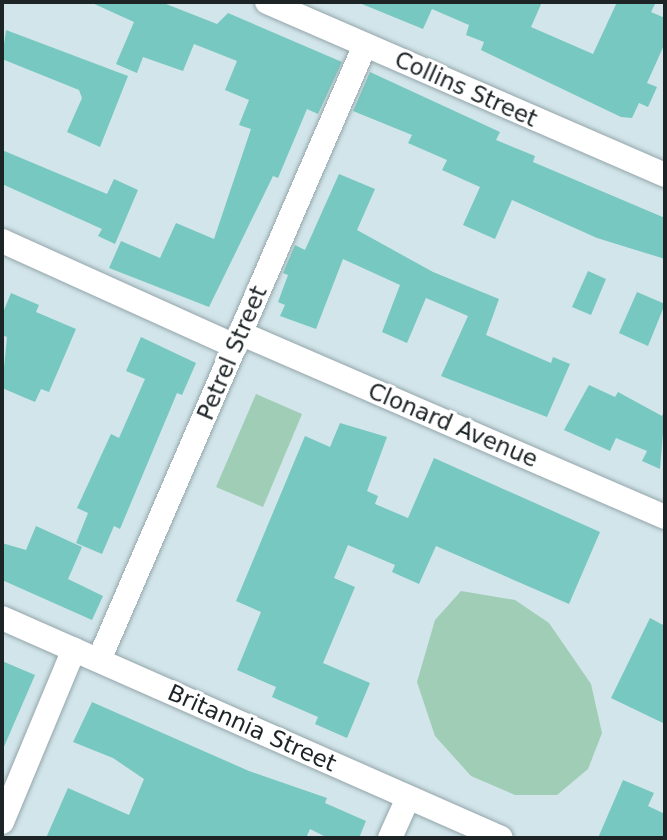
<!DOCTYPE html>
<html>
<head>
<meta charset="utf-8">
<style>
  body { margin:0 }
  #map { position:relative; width:667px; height:840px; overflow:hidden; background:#d2e5ea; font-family:"DejaVu Sans",sans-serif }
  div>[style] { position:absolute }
  .green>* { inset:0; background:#a0cdb5 }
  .building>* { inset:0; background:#77c8c1 }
  .roads { filter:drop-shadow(0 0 2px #93a5aa) drop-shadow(0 0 2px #93a5aa) }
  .street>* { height:24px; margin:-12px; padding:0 12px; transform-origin:12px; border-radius:12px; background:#fff }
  span { translate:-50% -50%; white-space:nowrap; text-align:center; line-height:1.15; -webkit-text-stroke:6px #fff; paint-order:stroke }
  .street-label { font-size:23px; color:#1d2426 }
  .frame { position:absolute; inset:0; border:4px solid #1d2426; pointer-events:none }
</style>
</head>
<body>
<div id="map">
  <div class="green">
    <div style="clip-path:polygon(256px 394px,302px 414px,263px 507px,216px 487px)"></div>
    <div style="clip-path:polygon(461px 591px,515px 600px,549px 623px,591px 684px,602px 733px,588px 769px,557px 795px,515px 795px,471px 776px,435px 736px,417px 682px,435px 620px)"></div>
  </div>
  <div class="building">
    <div style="clip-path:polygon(90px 2px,161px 2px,217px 24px,228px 13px,342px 62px,318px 114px,307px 109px,278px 178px,273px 176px,209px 307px,109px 268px,121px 241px,160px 258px,176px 223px,214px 239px,251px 129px,239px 125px,249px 100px,225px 90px,237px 61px,194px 44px,183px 71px,143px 57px,137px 73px,116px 64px,134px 22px)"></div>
    <div style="clip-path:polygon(357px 2px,542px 2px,531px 27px,593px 54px,617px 2px,656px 2px,651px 12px,665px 18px,665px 43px,647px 83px,657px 87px,648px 107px,639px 103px,632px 118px,621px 117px,481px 50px,484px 42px,466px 35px,469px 25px,432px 9px,423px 29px)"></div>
    <div style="clip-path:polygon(6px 30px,128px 76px,100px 147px,67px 132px,82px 98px,79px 90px,2px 59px)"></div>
    <div style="clip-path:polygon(370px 72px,500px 132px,496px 140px,535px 156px,533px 162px,665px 218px,665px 259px,597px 238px,512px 200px,495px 239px,463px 225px,480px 187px,442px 170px,447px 160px,408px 143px,412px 135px,353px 111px)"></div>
    <div style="clip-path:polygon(2px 150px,107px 194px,114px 179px,138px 190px,115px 244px,98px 236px,102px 229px,2px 184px)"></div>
    <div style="clip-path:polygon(339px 174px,375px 189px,357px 230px,433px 272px,499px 299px,486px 335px,551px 363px,553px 357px,570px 364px,547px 417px,441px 376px,468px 316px,426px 298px,407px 343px,382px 332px,400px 285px,343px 259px,316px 329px,280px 316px,285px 305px,278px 302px,288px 275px,283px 273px,295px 245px,305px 250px)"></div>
    <div style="clip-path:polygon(588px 271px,606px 279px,591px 315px,572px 307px)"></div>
    <div style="clip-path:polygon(637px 292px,665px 304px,648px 346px,619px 333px)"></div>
    <div style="clip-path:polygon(11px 293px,39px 305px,36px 312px,76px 329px,49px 392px,41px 389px,35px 402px,2px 388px,7px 337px,2px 335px,2px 315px)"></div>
    <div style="clip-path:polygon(141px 337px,196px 363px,182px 395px,177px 393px,120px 529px,114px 526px,102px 554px,76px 543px,88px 513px,77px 508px,111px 434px,119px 438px,145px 379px,126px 371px)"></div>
    <div style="clip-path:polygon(589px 385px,615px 397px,618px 392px,662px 416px,665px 409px,660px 469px,642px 461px,647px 451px,616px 438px,610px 451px,564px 430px)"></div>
    <div style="clip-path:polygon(340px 423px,387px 437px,367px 491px,378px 496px,375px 504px,408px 518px,434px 458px,600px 532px,569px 604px,436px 546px,419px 584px,392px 572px,395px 565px,348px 545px,334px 578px,355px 587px,323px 663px,370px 683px,347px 738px,315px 724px,318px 717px,272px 697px,276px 687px,237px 670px,261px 612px,236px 601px,305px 436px,330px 447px)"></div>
    <div style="clip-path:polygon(36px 526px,82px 547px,68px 579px,103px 596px,92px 620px,2px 580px,2px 543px,26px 550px)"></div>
    <div style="clip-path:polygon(650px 618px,665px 626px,665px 724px,611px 698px)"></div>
    <div style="clip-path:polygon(2px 661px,35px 675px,3px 749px,2px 749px)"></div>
    <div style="clip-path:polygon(92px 702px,249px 771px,327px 798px,325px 803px,366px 821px,359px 838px,328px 838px,310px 829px,306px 838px,46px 838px,68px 788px,129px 815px,144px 779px,113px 758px,73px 742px)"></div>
    <div style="clip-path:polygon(623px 780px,654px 793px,648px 806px,665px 814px,665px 838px,598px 838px)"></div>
  </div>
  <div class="roads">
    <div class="street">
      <div style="left:267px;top:2px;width:434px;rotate:23.5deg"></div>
      <div style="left:2px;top:241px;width:256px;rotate:24.3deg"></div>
      <div style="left:240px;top:333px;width:463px;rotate:23.4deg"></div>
      <div style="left:2px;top:618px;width:545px;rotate:23.79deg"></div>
      <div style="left:99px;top:660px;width:670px;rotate:-66.61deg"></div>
      <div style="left:2px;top:822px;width:187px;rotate:-67.4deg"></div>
      <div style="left:390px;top:838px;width:44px;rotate:-65.8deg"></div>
    </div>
  </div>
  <div class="street-label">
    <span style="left:466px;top:89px;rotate:24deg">Collins Street</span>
    <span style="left:232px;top:353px;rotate:-67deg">Petrel Street</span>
    <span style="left:453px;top:425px;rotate:23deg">Clonard Avenue</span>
    <span style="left:252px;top:728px;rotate:24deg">Britannia Street</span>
  </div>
  <div class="frame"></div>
</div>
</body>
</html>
